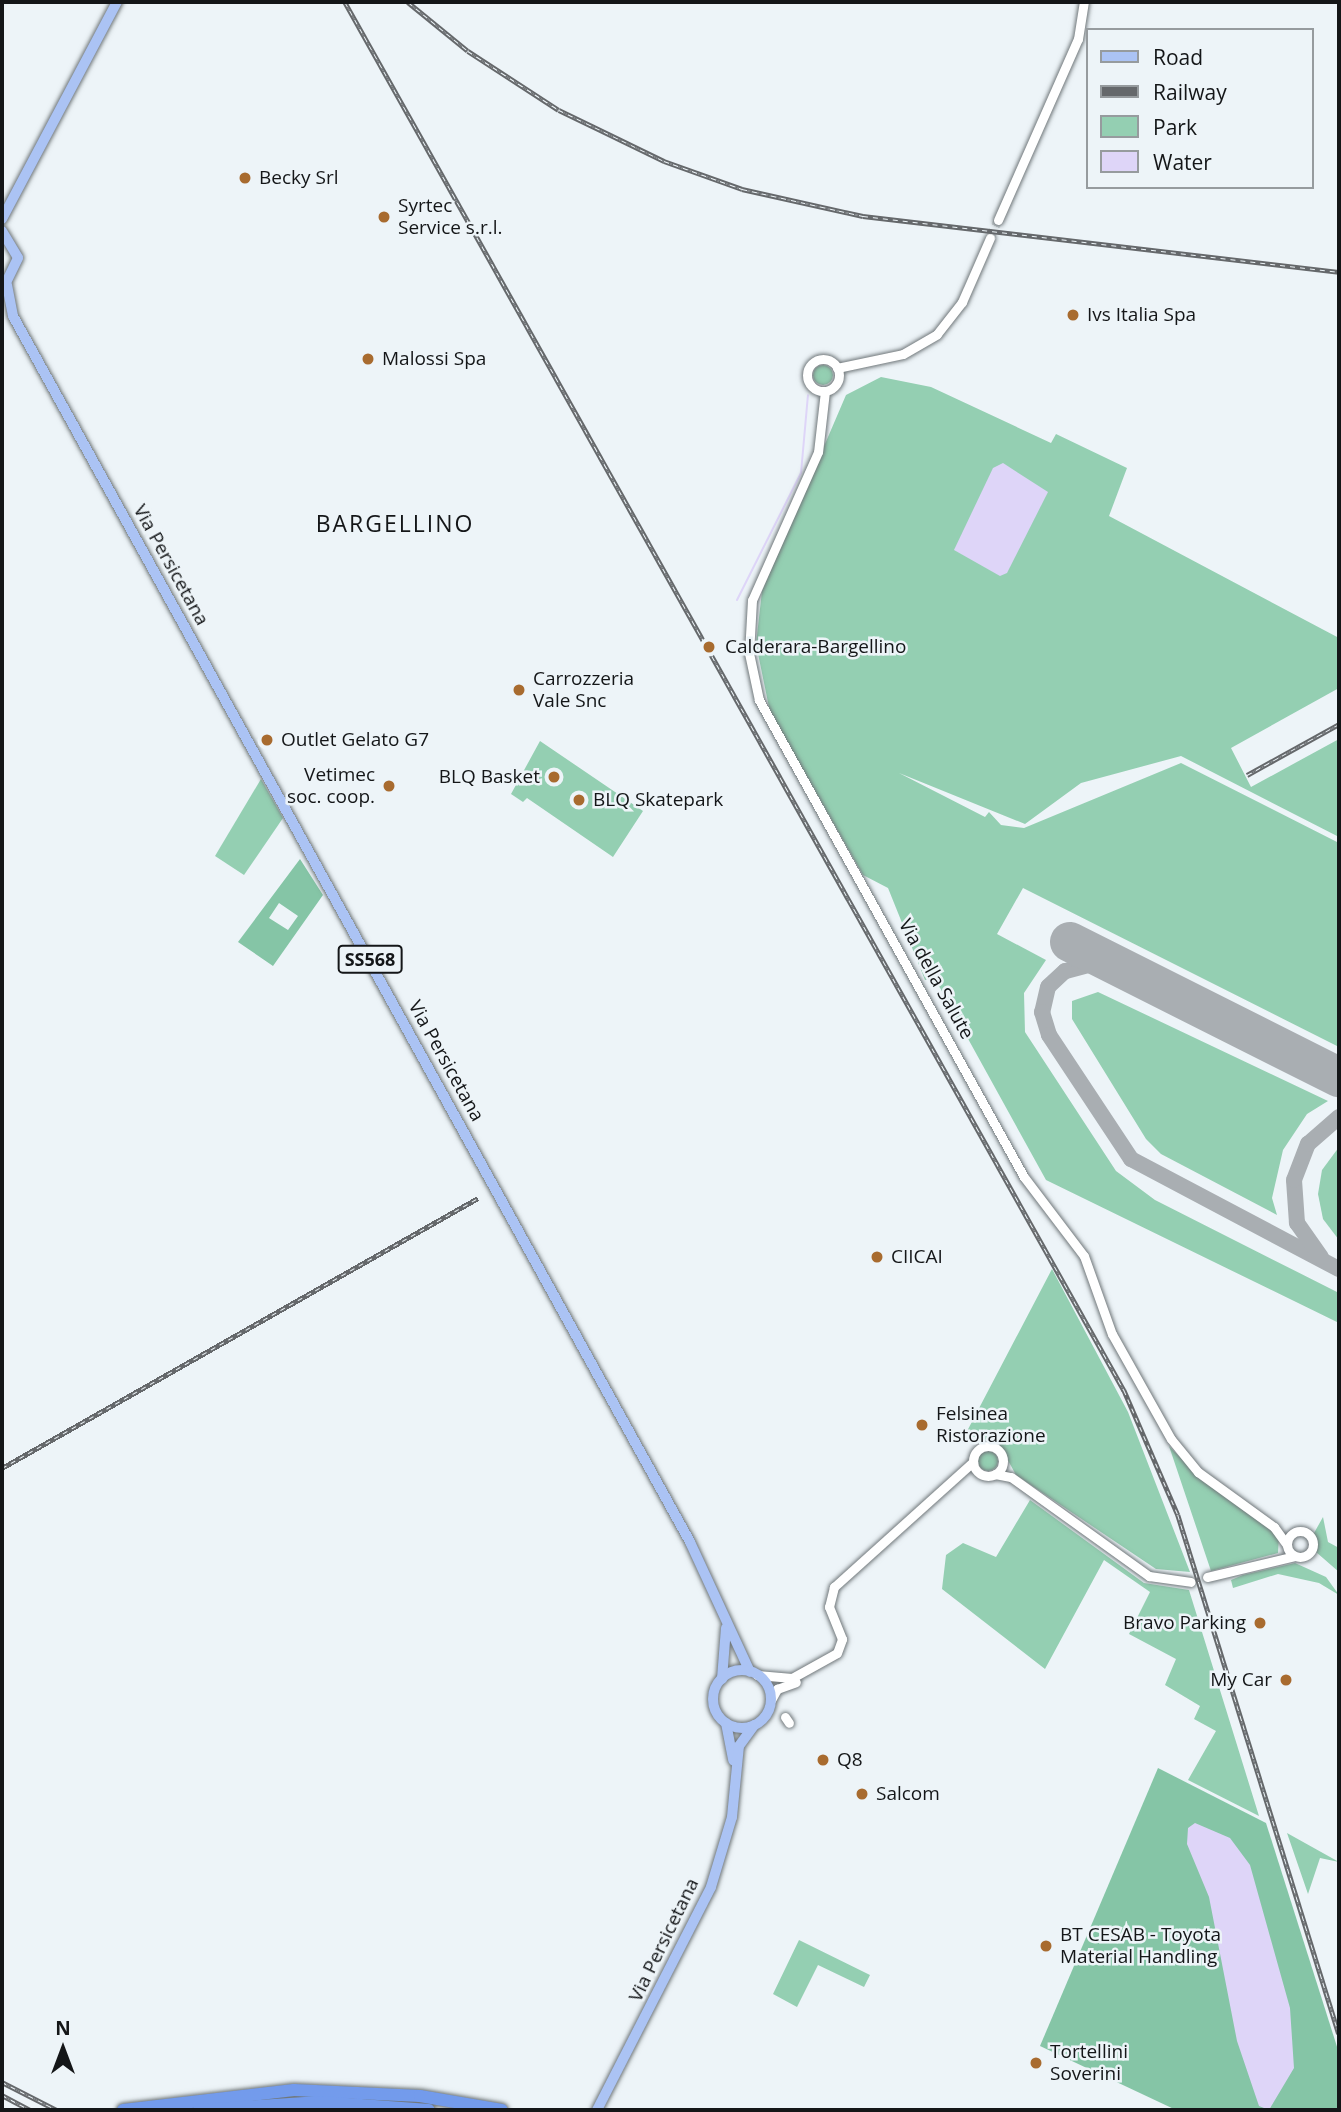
<!DOCTYPE html>
<html>
<head>
<meta charset="utf-8">
<style>
  body { margin:0 }
  #map { position:relative; width:1341px; height:2112px; overflow:hidden; background:#edf4f8; font-family:"Open Sans",sans-serif }
  div>[style] { position:absolute }
  .green>* { inset:0; background:#94cfb2 }
  .round { border-radius:50% }
  .forest>* { inset:0; background:#85c5a6 }
  .water>* { inset:0; background:#ded5f8 }
  .stream>* { height:2px; margin:-1px; padding:0 1px; transform-origin:1px; border-radius:1px; background:#ded5f8 }
  .taxiway>* { height:16px; margin:-8px; padding:0 8px; transform-origin:8px; border-radius:8px; background:#a9aeb2 }
  .runway>* { height:40px; margin:-20px; padding:0 20px; transform-origin:20px; border-radius:20px; background:#a9aeb2 }
  .minor-tunnel>* { height:9px; margin-top:-4.5px; transform-origin:0; background:repeating-linear-gradient(90deg,#ccd3d6 0 9px,transparent 0 13.5px) }
  .roads { filter:drop-shadow(0 0 2px #70777a) drop-shadow(0 0 2px #70777a) }
  .minor>* { height:9px; margin:-4.5px; padding:0 4.5px; transform-origin:4.5px; border-radius:4.5px; background:#fff }
  .minor>.ring { margin:-4.5px; padding:0; box-sizing:content-box; background:none; border:9px solid #fff; border-radius:50% }
  .major>* { height:10px; margin:-5px; padding:0 5px; transform-origin:5px; border-radius:5px; background:#abc3f4 }
  .major>.ring { margin:-5px; padding:0; box-sizing:content-box; background:none; border:10px solid #abc3f4; border-radius:50% }
  .highway>* { height:12px; margin:-6px; padding:0 6px; transform-origin:6px; border-radius:6px; background:#739bec }
  .rail>* { height:4.5px; margin-top:-2.25px; transform-origin:0; background:repeating-linear-gradient(90deg,#edf4f8 0 5px,#65686b 0 10px); box-sizing:border-box; border-block:2px solid #65686b }
  .dots>* { width:19px; height:19px; translate:-50% -50%; box-sizing:border-box; border:4px solid #edf4f8; border-radius:50% }
  span { translate:-50% -50%; white-space:nowrap; text-align:center; line-height:1.15; -webkit-text-stroke:5px #edf4f8; paint-order:stroke }
  .shield-label span { padding:2px 5px; background:#edf4f8; border:2px solid; border-radius:5px; -webkit-text-stroke-width:0 }
  .shield-label { font-size:18px; color:#141618; font-weight:700 }
  .poi-label { font-size:19px; color:#141618 }
  .left { translate:0 -50%; text-align:left }
  .right { translate:-100% -50%; text-align:right }
  .street-label { font-size:19px; color:#141618 }
  .quarter-label { font-size:23px; color:#141618; letter-spacing:2px }
  .frame { position:absolute; inset:0; border:4px solid #141618; pointer-events:none }
  .legend { position:absolute; left:1086px; top:28px; width:228px; height:161px; box-sizing:border-box; background:#edf4f8; border:2px solid #969b9e; margin:0; padding:9px 12px; list-style:none; font-size:21px; color:#141618 }
  .legend li { display:flex; align-items:center; gap:14px; height:35px }
  .legend b { width:35px; border:2px solid #969b9e }
  .north { position:absolute; left:28px; top:2014px; width:70px; height:70px; -webkit-text-stroke:5px #edf4f8; paint-order:stroke; rotate:0deg; font-size:19px; font-weight:700; line-height:28px; text-align:center; color:#141618 }
  .north::after { content:''; display:block; margin:auto; width:24px; height:32px; background:#141618; clip-path:polygon(50% 0,100% 100%,50% 72%,0 100%) }
</style>
</head>
<body>
<div id="map">
  <div class="green">
    <div class="round" style="left:813px;top:365px;width:20px;height:20px"></div>
    <div style="clip-path:polygon(881px 377px,931px 387px,1051px 443px,1056px 434px,1127px 468px,1109px 516px,1339px 638px,1339px 688px,1231px 748px,1251px 787px,1339px 739px,1339px 837px,1181px 756px,1081px 783px,1025px 824px,899px 773px,985px 817px,989px 812px,1001px 825px,1024px 828px,1181px 763px,1339px 843px,1339px 1047px,1023px 888px,997px 934px,1046px 960px,1024px 993px,1025px 1032px,1116px 1171px,1155px 1200px,1339px 1293px,1339px 1323px,1046px 1180px,935px 979px,925px 980px,888px 888px,863px 875px,770px 712px,756px 644px,762px 591px,846px 395px)"></div>
    <div style="clip-path:polygon(540px 741px,643px 811px,613px 857px,527px 798px,523px 802px,511px 794px)"></div>
    <div style="clip-path:polygon(261px 779px,283px 818px,244px 875px,215px 856px)"></div>
    <div style="clip-path:polygon(1098px 992px,1328px 1101px,1307px 1114px,1283px 1150px,1272px 1198px,1277px 1215px,1161px 1154px,1146px 1139px,1072px 1019px,1072px 1001px)"></div>
    <div style="clip-path:polygon(1339px 1147px,1339px 1240px,1323px 1219px,1318px 1194px,1322px 1170px)"></div>
    <div style="clip-path:polygon(1052px 1269px,1128px 1412px,1190px 1572px,1156px 1569px,1016px 1475px,998px 1442px,965px 1435px)"></div>
    <div style="clip-path:polygon(1169px 1446px,1204px 1482px,1279px 1536px,1278px 1553px,1211px 1571px)"></div>
    <div class="round" style="left:978px;top:1451px;width:20px;height:20px"></div>
    <div style="clip-path:polygon(1030px 1500px,1144px 1583px,1189px 1590px,1259px 1816px,1188px 1780px,1216px 1731px,1194px 1719px,1200px 1706px,1165px 1685px,1176px 1659px,1129px 1634px,1150px 1592px,1104px 1560px,1045px 1669px,942px 1589px,946px 1555px,963px 1543px,996px 1557px)"></div>
    <div style="clip-path:polygon(1323px 1517px,1328px 1542px,1339px 1548px,1339px 1572px,1316px 1552px,1314px 1533px)"></div>
    <div style="clip-path:polygon(1295px 1563px,1326px 1577px,1339px 1595px,1319px 1583px,1278px 1574px,1233px 1588px,1231px 1580px,1243px 1575px)"></div>
    <div style="clip-path:polygon(1287px 1833px,1339px 1862px,1320px 1858px,1308px 1894px)"></div>
    <div style="clip-path:polygon(799px 1940px,870px 1975px,864px 1987px,818px 1965px,797px 2007px,773px 1994px)"></div>
  </div>
  <div class="forest">
    <div style="clip-path:polygon(evenodd,300px 859px,323px 895px,273px 966px,238px 942px,300px 859px,279px 903px,298px 916px,288px 930px,269px 918px,279px 903px)"></div>
    <div style="clip-path:polygon(1158px 1768px,1266px 1823px,1339px 2053px,1339px 2110px,1176px 2110px,1040px 2046px)"></div>
  </div>
  <div class="water">
    <div style="clip-path:polygon(1003px 463px,1048px 492px,1007px 573px,1000px 576px,954px 550px,993px 468px)"></div>
    <div style="clip-path:polygon(1195px 1823px,1230px 1838px,1250px 1865px,1290px 2008px,1294px 2068px,1269px 2110px,1259px 2106px,1237px 2041px,1209px 1897px,1187px 1844px,1188px 1828px)"></div>
  </div>
  <div class="stream">
    <div style="left:737px;top:600px;width:142px;rotate:-63.3deg"></div>
    <div style="left:801px;top:473px;width:78px;rotate:-84.9deg"></div>
  </div>
  <div class="taxiway">
    <div style="left:1126px;top:970px;width:35px;rotate:-170deg"></div>
    <div style="left:1092px;top:964px;width:28px;rotate:165deg"></div>
    <div style="left:1065px;top:971px;width:23px;rotate:137deg"></div>
    <div style="left:1048px;top:987px;width:26px;rotate:103deg"></div>
    <div style="left:1042px;top:1012px;width:24px;rotate:73deg"></div>
    <div style="left:1049px;top:1035px;width:149px;rotate:56.5deg"></div>
    <div style="left:1131px;top:1159px;width:235px;rotate:27.9deg"></div>
    <div style="left:1321px;top:1257px;width:42px;rotate:-125.2deg"></div>
    <div style="left:1297px;top:1223px;width:43px;rotate:-94deg"></div>
    <div style="left:1294px;top:1180px;width:39px;rotate:-69deg"></div>
    <div style="left:1308px;top:1144px;width:41px;rotate:-41.1deg"></div>
  </div>
  <div class="runway">
    <div style="left:1070px;top:942px;width:301px;rotate:26.7deg"></div>
  </div>
  <div class="minor-tunnel">
    <div style="left:990px;top:238px;width:20px;rotate:-66deg"></div>
  </div>
  <div class="roads">
    <div class="minor">
      <div style="left:998px;top:220px;width:198px;rotate:-66.2deg"></div>
      <div style="left:1078px;top:39px;width:37px;rotate:-81deg"></div>
      <div class="ring" style="left:807px;top:359px;width:23px;height:23px"></div>
      <div style="left:837px;top:368px;width:67px;rotate:-12deg"></div>
      <div style="left:903px;top:354px;width:39px;rotate:-30deg"></div>
      <div style="left:937px;top:334px;width:41px;rotate:-52deg"></div>
      <div style="left:962px;top:302px;width:70px;rotate:-66.4deg"></div>
      <div style="left:825px;top:391px;width:61px;rotate:96.5deg"></div>
      <div style="left:818px;top:452px;width:162px;rotate:114deg"></div>
      <div style="left:752px;top:600px;width:53px;rotate:93.2deg"></div>
      <div style="left:749px;top:653px;width:48px;rotate:78deg"></div>
      <div style="left:759px;top:700px;width:546px;rotate:60.95deg"></div>
      <div style="left:1024px;top:1177px;width:99px;rotate:52.8deg"></div>
      <div style="left:1084px;top:1256px;width:83px;rotate:70.3deg"></div>
      <div style="left:1112px;top:1334px;width:120px;rotate:60.7deg"></div>
      <div style="left:1171px;top:1439px;width:43px;rotate:50.7deg"></div>
      <div style="left:1198px;top:1472px;width:94px;rotate:35.9deg"></div>
      <div style="left:1274px;top:1527px;width:22px;rotate:54deg"></div>
      <div class="ring" style="left:973px;top:1446px;width:21px;height:21px"></div>
      <div style="left:995px;top:1474px;width:16px;rotate:11deg"></div>
      <div style="left:1011px;top:1477px;width:170px;rotate:35.7deg"></div>
      <div style="left:1149px;top:1576px;width:42px;rotate:8.1deg"></div>
      <div class="ring" style="left:1287px;top:1531px;width:17px;height:17px"></div>
      <div style="left:1207px;top:1577px;width:90px;rotate:-13.4deg"></div>
      <div style="left:757px;top:1675px;width:35px;rotate:5deg"></div>
      <div style="left:792px;top:1678px;width:51px;rotate:-29.1deg"></div>
      <div style="left:837px;top:1653px;width:15px;rotate:-70deg"></div>
      <div style="left:842px;top:1639px;width:35px;rotate:-112deg"></div>
      <div style="left:829px;top:1607px;width:21px;rotate:-76deg"></div>
      <div style="left:834px;top:1587px;width:187px;rotate:-42deg"></div>
      <div style="left:771px;top:1700px;width:13px;rotate:-61deg"></div>
      <div style="left:777px;top:1689px;width:20px;rotate:-20deg"></div>
      <div style="left:785px;top:1717px;width:7px;rotate:56deg"></div>
    </div>
    <div class="major">
      <div style="left:2px;top:219px;width:246px;rotate:-62.1deg"></div>
      <div style="left:2px;top:231px;width:31px;rotate:59deg"></div>
      <div style="left:18px;top:258px;width:32px;rotate:116deg"></div>
      <div style="left:7px;top:285px;width:32px;rotate:79deg"></div>
      <div style="left:13px;top:316px;width:1401px;rotate:61.09deg"></div>
      <div style="left:690px;top:1542px;width:143px;rotate:65.2deg"></div>
      <div class="ring" style="left:713px;top:1670px;width:48px;height:48px"></div>
      <div style="left:722px;top:1679px;width:51px;rotate:-85.5deg"></div>
      <div style="left:726px;top:1723px;width:38px;rotate:79deg"></div>
      <div style="left:597px;top:2110px;width:250px;rotate:-62.9deg"></div>
      <div style="left:711px;top:1887px;width:73px;rotate:-73.3deg"></div>
      <div style="left:732px;top:1817px;width:71px;rotate:-84.4deg"></div>
      <div style="left:739px;top:1746px;width:26px;rotate:-54deg"></div>
    </div>
    <div class="highway">
      <div style="left:123px;top:2110px;width:172px;rotate:-6.7deg"></div>
      <div style="left:294px;top:2090px;width:126px;rotate:2.7deg"></div>
      <div style="left:420px;top:2096px;width:83px;rotate:9.7deg"></div>
      <div style="left:199px;top:2110px;width:121px;rotate:-3.8deg"></div>
      <div style="left:320px;top:2102px;width:109px;rotate:4.2deg"></div>
    </div>
  </div>
  <div class="rail">
    <div style="left:345px;top:2px;width:1592px;rotate:60.7deg"></div>
    <div style="left:1124px;top:1390px;width:136px;rotate:66.6deg"></div>
    <div style="left:1178px;top:1515px;width:543px;rotate:72.77deg"></div>
    <div style="left:408px;top:2px;width:77px;rotate:39.2deg"></div>
    <div style="left:468px;top:51px;width:108px;rotate:33deg"></div>
    <div style="left:559px;top:110px;width:117px;rotate:25.9deg"></div>
    <div style="left:664px;top:161px;width:83px;rotate:19.7deg"></div>
    <div style="left:742px;top:189px;width:124px;rotate:12.6deg"></div>
    <div style="left:863px;top:216px;width:479px;rotate:6.7deg"></div>
    <div style="left:1247px;top:775px;width:105px;rotate:-29deg"></div>
    <div style="left:2px;top:1468px;width:547px;rotate:-29.56deg"></div>
    <div style="left:2px;top:2082px;width:62px;rotate:27deg"></div>
    <div style="left:2px;top:2095px;width:32px;rotate:28deg"></div>
  </div>
  <div class="dots">
    <div style="left:245px;top:178px;background:#a86b2f"></div>
    <div style="left:384px;top:217px;background:#a86b2f"></div>
    <div style="left:1073px;top:315px;background:#a86b2f"></div>
    <div style="left:368px;top:359px;background:#a86b2f"></div>
    <div style="left:709px;top:647px;background:#a86b2f"></div>
    <div style="left:519px;top:690px;background:#a86b2f"></div>
    <div style="left:267px;top:740px;background:#a86b2f"></div>
    <div style="left:554px;top:777px;background:#a86b2f"></div>
    <div style="left:389px;top:786px;background:#a86b2f"></div>
    <div style="left:579px;top:800px;background:#a86b2f"></div>
    <div style="left:877px;top:1257px;background:#a86b2f"></div>
    <div style="left:922px;top:1425px;background:#a86b2f"></div>
    <div style="left:1260px;top:1623px;background:#a86b2f"></div>
    <div style="left:1286px;top:1680px;background:#a86b2f"></div>
    <div style="left:823px;top:1760px;background:#a86b2f"></div>
    <div style="left:862px;top:1794px;background:#a86b2f"></div>
    <div style="left:1046px;top:1946px;background:#a86b2f"></div>
    <div style="left:1036px;top:2063px;background:#a86b2f"></div>
  </div>
  <div class="shield-label">
    <span style="left:370px;top:959px">SS568</span>
  </div>
  <div class="poi-label">
    <span class="left" style="left:259px;top:178px">Becky Srl</span>
    <span class="left" style="left:398px;top:217px">Syrtec<br>Service s.r.l.</span>
    <span class="left" style="left:1087px;top:315px">Ivs Italia Spa</span>
    <span class="left" style="left:382px;top:359px">Malossi Spa</span>
    <span class="left" style="left:725px;top:647px">Calderara-Bargellino</span>
    <span class="left" style="left:533px;top:690px">Carrozzeria<br>Vale Snc</span>
    <span class="left" style="left:281px;top:740px">Outlet Gelato G7</span>
    <span class="right" style="left:375px;top:786px">Vetimec<br>soc. coop.</span>
    <span class="right" style="left:540px;top:777px">BLQ Basket</span>
    <span class="left" style="left:593px;top:800px">BLQ Skatepark</span>
    <span class="left" style="left:891px;top:1257px">CIICAI</span>
    <span class="left" style="left:936px;top:1425px">Felsinea<br>Ristorazione</span>
    <span class="right" style="left:1246px;top:1623px">Bravo Parking</span>
    <span class="right" style="left:1272px;top:1680px">My Car</span>
    <span class="left" style="left:837px;top:1760px">Q8</span>
    <span class="left" style="left:876px;top:1794px">Salcom</span>
    <span class="left" style="left:1060px;top:1946px">BT CESAB - Toyota<br>Material Handling</span>
    <span class="left" style="left:1050px;top:2063px">Tortellini<br>Soverini</span>
  </div>
  <div class="street-label">
    <span style="left:171px;top:565px;rotate:61deg">Via Persicetana</span>
    <span style="left:936px;top:979px;rotate:61deg">Via della Salute</span>
    <span style="left:446px;top:1061px;rotate:61deg">Via Persicetana</span>
    <span style="left:664px;top:1940px;rotate:-64deg">Via Persicetana</span>
  </div>
  <div class="quarter-label">
    <span style="left:395px;top:523px">BARGELLINO</span>
  </div>
  <div class="frame"></div>
  <ul class="legend">
  <li><b style="height:9px;background:#abc3f4"></b>Road</li>
  <li><b style="height:9px;background:#65686b"></b>Railway</li>
  <li><b style="height:19px;background:#94cfb2"></b>Park</li>
  <li><b style="height:19px;background:#ded5f8"></b>Water</li>
  </ul>
  <div class="north">N</div>
</div>
</body>
</html>
